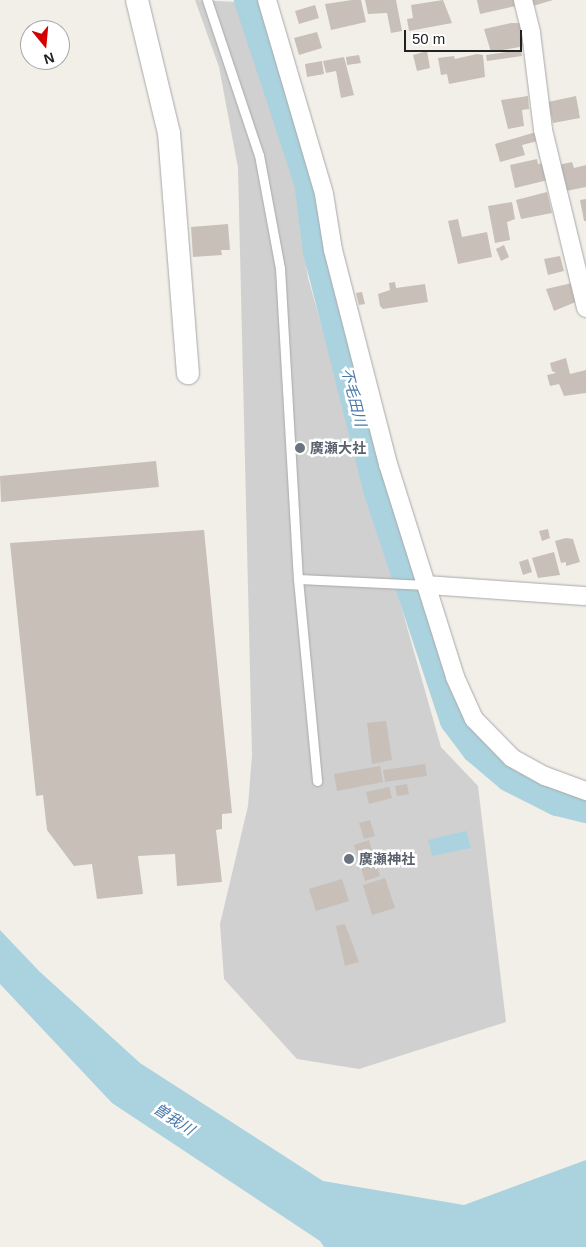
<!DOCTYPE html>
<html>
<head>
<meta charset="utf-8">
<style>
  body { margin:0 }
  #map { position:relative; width:586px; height:1247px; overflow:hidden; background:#f2efe9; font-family:Arial,"Noto Sans JP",sans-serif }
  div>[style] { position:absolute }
  .religious>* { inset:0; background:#d0d0d0 }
  .water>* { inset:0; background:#aad3df }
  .river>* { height:29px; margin:-14.5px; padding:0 14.5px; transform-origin:14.5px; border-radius:14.5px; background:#aad3df }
  .building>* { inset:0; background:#c7bfb8 }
  .roads { filter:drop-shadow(0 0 1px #a9a9a9) drop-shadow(0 0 1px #a9a9a9) }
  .service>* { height:9px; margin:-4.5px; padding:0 4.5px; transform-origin:4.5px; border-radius:4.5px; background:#fff }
  .minor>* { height:18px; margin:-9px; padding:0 9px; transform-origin:9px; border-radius:9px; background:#fff }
  .tertiary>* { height:22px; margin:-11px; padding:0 11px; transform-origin:11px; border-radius:11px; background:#fff }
  .dots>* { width:14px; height:14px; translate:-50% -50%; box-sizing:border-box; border:2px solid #fff; border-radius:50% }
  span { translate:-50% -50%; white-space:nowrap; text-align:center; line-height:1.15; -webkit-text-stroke:5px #fff; paint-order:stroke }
  .worship-label { font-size:14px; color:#5b616d; font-weight:700 }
  .left { translate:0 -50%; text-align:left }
  .water-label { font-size:15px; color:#4a7aab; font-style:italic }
  .north { position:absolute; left:20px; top:20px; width:50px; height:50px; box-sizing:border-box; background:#fff; border:1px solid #a7a7a7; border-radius:50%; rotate:163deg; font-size:14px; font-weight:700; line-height:20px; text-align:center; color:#222 }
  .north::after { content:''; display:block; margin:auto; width:18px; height:22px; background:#d40000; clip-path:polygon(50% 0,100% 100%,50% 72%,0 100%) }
  .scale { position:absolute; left:404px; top:30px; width:118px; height:22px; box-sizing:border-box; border:2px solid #222; border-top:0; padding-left:6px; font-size:15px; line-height:18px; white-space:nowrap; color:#222; -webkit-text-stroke:4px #fff; paint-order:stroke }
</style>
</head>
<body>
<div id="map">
  <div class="religious">
    <div style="clip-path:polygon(195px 0,236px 2px,294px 179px,308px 278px,441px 747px,478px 786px,506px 1022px,359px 1069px,297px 1059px,224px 979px,220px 924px,248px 806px,252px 755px,238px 168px,219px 67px)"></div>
  </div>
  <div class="water">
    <div style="clip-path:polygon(466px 831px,471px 848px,432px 856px,428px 840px)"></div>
    <div style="clip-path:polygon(0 930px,39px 971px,140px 1063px,323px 1181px,464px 1205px,586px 1160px,586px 1247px,324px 1247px,320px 1241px,112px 1103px,0 984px)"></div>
  </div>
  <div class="river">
    <div style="left:248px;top:0;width:191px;rotate:71.7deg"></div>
    <div style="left:308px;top:181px;width:71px;rotate:82.7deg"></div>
    <div style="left:317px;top:251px;width:249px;rotate:75.8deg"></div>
    <div style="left:378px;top:492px;width:240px;rotate:71.6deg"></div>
    <div style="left:454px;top:720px;width:36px;rotate:53deg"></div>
    <div style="left:476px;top:749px;width:43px;rotate:40.3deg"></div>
    <div style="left:509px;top:777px;width:54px;rotate:26.6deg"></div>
    <div style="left:557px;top:801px;width:30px;rotate:14deg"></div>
  </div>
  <div class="building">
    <div style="clip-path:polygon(352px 0,361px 0,366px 22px,331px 30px,325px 4px)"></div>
    <div style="clip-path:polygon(365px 0,396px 0,402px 31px,391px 33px,387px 13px,368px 14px)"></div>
    <div style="clip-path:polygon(443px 0,452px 23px,409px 31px,407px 19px,413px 18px,411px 5px)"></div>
    <div style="clip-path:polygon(477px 0,515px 0,516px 6px,480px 14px)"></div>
    <div style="clip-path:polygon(531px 0,553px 0,533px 6px)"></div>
    <div style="clip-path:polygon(315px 5px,319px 18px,299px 24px,295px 11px)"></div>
    <div style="clip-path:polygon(511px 23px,523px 23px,526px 46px,491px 52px,484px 29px)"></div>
    <div style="clip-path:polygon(317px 32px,322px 48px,299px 55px,294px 38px)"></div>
    <div style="clip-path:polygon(521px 50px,522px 56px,487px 61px,486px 55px)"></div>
    <div style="clip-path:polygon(427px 51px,430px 68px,417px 71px,413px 55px)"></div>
    <div style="clip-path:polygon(477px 54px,483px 55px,485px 77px,449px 84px,447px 74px,441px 75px,438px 58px,454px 56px,455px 59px)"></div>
    <div style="clip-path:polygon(359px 55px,361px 63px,347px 65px,346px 57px)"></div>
    <div style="clip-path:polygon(344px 57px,354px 95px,341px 98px,336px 71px,326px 73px,323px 61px)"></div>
    <div style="clip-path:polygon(322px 61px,324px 74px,307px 77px,305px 64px)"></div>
    <div style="clip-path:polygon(528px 96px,529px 109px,522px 110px,524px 126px,508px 129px,501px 100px)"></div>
    <div style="clip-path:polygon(576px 96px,580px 118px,553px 123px,548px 102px)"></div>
    <div style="clip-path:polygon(536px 132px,538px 141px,522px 145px,525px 155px,500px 162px,495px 144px)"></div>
    <div style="clip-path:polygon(537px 159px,538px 164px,544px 163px,548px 180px,515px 188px,510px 165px)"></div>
    <div style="clip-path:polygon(572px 162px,574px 168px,586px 165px,586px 187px,561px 192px,554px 166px)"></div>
    <div style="clip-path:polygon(547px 192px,552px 213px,521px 219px,516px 200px)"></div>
    <div style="clip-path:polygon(586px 199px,586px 221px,584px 221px,580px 200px)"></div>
    <div style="clip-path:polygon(512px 202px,515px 219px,507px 222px,510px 240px,495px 243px,488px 206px)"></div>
    <div style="clip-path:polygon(458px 219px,462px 237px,487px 232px,492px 257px,458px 264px,448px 221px)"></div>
    <div style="clip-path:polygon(228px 224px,230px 250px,221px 250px,222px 255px,193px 257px,191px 227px)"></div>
    <div style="clip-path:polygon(504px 245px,509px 257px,501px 261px,496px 249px)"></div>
    <div style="clip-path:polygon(560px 256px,564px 271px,548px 275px,544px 259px)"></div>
    <div style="clip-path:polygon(395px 282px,396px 288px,425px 284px,428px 302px,383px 309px,380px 306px,378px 294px,390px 290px,389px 283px)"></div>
    <div style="clip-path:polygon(572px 283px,578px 301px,554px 311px,546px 289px)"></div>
    <div style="clip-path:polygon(362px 292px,365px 304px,359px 305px,356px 293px)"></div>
    <div style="clip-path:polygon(566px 358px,570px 374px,586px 370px,586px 393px,564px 396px,559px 384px,550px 386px,547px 375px,556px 373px,552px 371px,550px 363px)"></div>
    <div style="clip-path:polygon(156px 461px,159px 487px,1px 502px,0 476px)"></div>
    <div style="clip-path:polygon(548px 529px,550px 538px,542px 541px,539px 531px)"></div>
    <div style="clip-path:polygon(204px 530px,232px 813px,222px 814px,222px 829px,216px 830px,222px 882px,177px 886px,175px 854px,138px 856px,143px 894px,97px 899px,92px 864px,74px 866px,47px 830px,43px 795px,36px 796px,10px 543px)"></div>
    <div style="clip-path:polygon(566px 538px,573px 539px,580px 562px,566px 566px,566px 562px,561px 563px,555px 541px)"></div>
    <div style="clip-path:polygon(554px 552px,560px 575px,538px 578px,532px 558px)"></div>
    <div style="clip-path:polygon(528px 559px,532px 572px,523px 575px,519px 562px)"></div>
    <div style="clip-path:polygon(386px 721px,392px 760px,372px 764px,367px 723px)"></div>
    <div style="clip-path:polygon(425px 764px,427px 776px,385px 782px,383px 770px)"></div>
    <div style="clip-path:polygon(380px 766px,383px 782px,337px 791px,334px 774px)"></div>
    <div style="clip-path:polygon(407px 784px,409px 794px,397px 796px,395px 786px)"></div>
    <div style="clip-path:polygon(389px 787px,392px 798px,369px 804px,366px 792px)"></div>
    <div style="clip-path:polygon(370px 820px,375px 836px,364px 839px,359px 823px)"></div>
    <div style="clip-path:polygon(369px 840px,380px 876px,365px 881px,354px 845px)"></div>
    <div style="clip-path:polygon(385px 878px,395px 908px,372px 915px,363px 885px)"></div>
    <div style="clip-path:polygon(342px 879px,349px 901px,316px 911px,309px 889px)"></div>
    <div style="clip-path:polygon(345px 924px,359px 962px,345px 966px,336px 926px)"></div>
  </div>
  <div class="roads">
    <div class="service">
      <div style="left:207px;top:0;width:163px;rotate:71.5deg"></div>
      <div style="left:259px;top:155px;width:115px;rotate:79.5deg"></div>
      <div style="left:280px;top:268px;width:312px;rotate:86.7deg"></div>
      <div style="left:298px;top:579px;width:203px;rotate:84.6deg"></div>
      <div style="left:298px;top:579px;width:129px;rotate:2.7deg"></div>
    </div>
    <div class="minor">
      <div style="left:267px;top:0;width:202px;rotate:73.6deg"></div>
      <div style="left:324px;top:194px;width:57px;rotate:80.9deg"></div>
      <div style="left:333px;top:250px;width:221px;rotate:75.6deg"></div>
      <div style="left:388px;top:464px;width:223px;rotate:72.5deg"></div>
      <div style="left:455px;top:677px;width:46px;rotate:65.7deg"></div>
      <div style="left:474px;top:719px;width:54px;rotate:45.7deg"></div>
      <div style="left:512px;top:758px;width:38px;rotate:29deg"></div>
      <div style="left:545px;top:776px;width:44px;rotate:20.1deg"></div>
      <div style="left:523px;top:0;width:34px;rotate:76deg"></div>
      <div style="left:531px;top:33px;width:98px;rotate:82.9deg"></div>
      <div style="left:543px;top:130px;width:183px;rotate:76.4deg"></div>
      <div style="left:427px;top:585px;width:159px;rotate:4deg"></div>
    </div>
    <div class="tertiary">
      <div style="left:137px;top:0;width:137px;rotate:76.5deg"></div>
      <div style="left:169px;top:133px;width:241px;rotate:85.5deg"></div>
    </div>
  </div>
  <div class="dots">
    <div style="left:300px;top:448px;background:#6b7280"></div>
    <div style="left:349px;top:859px;background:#6b7280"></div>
  </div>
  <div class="worship-label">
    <span class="left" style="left:310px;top:448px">廣瀬大社</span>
    <span class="left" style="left:359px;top:859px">廣瀬神社</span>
  </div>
  <div class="water-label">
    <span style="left:354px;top:397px;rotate:76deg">不毛田川</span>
    <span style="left:174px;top:1119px;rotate:33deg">曽我川</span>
  </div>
  <div class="north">N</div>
  <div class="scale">50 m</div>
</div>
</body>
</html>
